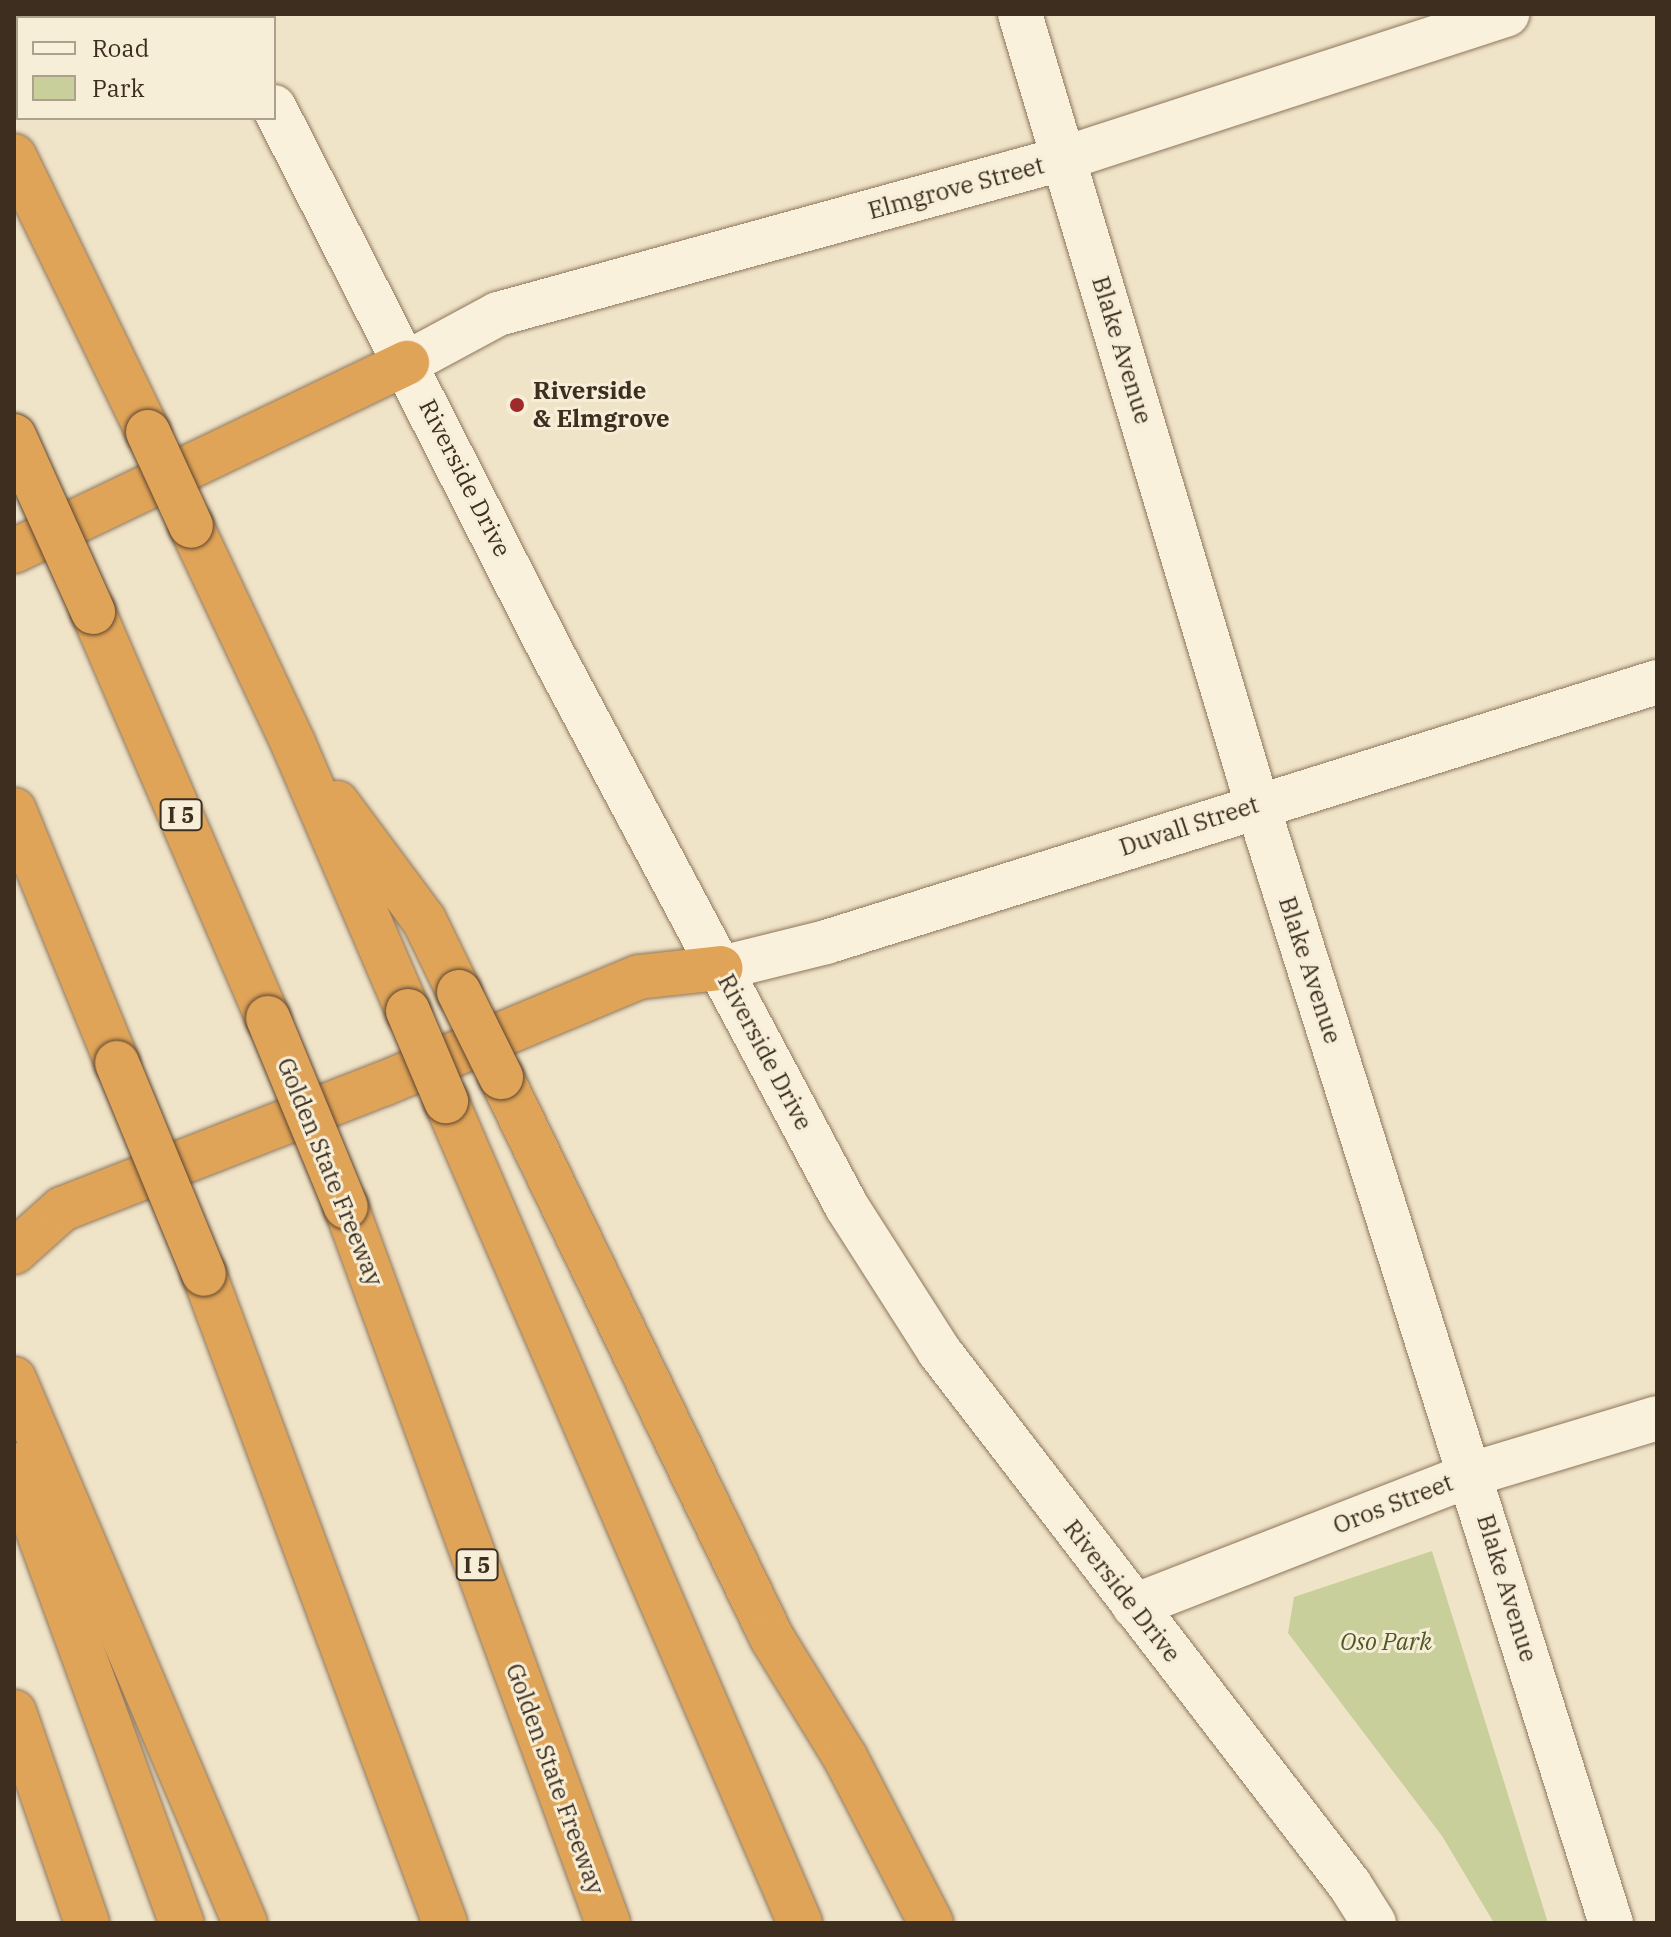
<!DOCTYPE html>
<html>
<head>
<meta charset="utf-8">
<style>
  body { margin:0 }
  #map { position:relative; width:1671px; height:1937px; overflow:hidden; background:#f0e4c8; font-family:"IBM Plex Serif",serif }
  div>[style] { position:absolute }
  .green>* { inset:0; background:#c9cf9b }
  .roads { filter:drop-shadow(0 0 2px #8d765c) drop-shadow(0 0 2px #8d765c) }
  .street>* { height:44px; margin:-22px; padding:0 22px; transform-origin:22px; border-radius:22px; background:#faf1dc }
  .secondary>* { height:44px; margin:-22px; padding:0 22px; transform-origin:22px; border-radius:22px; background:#faf1dc }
  .highway>* { height:44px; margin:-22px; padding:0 22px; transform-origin:22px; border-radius:22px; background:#e0a458 }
  .bridges { filter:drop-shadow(0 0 2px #5b4430) drop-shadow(0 0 2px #5b4430) }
  .highway-bridge>* { height:44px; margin:-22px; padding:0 22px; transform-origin:22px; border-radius:22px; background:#e0a458 }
  .dots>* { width:22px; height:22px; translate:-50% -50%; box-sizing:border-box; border:4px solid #f7eed8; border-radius:50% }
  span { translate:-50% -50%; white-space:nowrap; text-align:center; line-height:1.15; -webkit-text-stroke:6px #f7eed8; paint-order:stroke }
  .shield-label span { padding:2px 6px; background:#f7eed8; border:2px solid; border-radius:6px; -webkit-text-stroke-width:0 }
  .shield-label { font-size:22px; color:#3d2e20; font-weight:700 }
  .street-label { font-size:24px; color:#3d2e20 }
  .poi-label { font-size:24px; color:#3d2e20; font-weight:700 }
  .left { translate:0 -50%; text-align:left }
  .park-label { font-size:24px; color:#4d5a26; font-style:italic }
  .frame { position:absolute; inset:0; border:16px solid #3d2e20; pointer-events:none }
  .legend { position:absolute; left:16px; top:16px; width:260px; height:104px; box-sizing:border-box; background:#f7eed8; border:2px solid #ada18e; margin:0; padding:10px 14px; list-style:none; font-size:24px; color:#3d2e20 }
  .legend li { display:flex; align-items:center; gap:16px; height:40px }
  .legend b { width:40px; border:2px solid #ada18e }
</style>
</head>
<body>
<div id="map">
  <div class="green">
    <div style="clip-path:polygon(1432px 1551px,1548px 1923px,1494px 1923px,1442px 1836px,1288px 1633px,1294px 1597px)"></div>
  </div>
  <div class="roads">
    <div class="street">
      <div style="left:1020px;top:14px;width:825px;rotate:73.3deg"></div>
      <div style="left:1257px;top:804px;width:1174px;rotate:72.45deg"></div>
      <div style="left:407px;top:363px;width:103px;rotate:-28.3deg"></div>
      <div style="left:498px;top:314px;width:588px;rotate:-15.38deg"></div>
      <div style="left:1065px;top:158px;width:465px;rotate:-18deg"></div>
      <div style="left:721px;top:968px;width:108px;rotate:-13.9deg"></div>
      <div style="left:826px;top:942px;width:871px;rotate:-17.37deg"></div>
      <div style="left:1134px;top:1606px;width:363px;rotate:-21.3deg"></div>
      <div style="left:1472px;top:1474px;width:193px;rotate:-16.8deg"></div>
    </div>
    <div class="secondary">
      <div style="left:225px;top:14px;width:4px;rotate:63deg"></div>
      <div style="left:274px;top:107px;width:615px;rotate:63.02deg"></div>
      <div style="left:553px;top:655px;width:625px;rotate:61.96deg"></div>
      <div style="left:847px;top:1207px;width:171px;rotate:57.4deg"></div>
      <div style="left:939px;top:1351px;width:674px;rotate:52.42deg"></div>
      <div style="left:1350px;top:1885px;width:45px;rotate:57.7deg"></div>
    </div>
    <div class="highway">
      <div style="left:14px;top:156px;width:307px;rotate:64.1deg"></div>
      <div style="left:191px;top:526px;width:240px;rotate:64.8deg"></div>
      <div style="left:293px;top:743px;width:292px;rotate:66.8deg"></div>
      <div style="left:14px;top:551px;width:436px;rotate:-25.6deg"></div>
      <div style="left:93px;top:612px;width:442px;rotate:66.7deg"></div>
      <div style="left:337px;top:803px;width:146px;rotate:53.4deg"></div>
      <div style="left:424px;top:920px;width:80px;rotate:64.1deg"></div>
      <div style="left:14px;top:810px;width:273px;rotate:67.8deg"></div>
      <div style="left:501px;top:1077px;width:623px;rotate:64.22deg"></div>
      <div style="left:772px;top:1638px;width:140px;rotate:58.5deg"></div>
      <div style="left:845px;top:1757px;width:187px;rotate:62.6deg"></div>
      <div style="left:446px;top:1101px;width:895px;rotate:66.7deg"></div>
      <div style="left:346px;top:1207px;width:762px;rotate:69.9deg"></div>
      <div style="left:14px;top:1252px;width:64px;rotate:-41.9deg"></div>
      <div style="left:62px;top:1209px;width:344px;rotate:-21.3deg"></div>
      <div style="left:383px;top:1084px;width:277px;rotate:-22.7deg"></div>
      <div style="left:639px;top:977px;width:82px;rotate:-6.3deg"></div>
      <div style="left:204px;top:1274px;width:692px;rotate:69.63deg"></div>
      <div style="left:14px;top:1379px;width:591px;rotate:66.99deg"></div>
      <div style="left:14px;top:1465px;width:488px;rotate:69.9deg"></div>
      <div style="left:14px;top:1712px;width:223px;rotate:70.9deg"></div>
    </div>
  </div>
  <div class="bridges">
    <div class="highway-bridge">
      <div style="left:148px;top:432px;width:103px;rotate:65.4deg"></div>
      <div style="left:14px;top:436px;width:193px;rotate:65.8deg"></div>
      <div style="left:459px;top:992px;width:95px;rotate:63.7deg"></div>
      <div style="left:408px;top:1011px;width:98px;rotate:67.1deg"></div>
      <div style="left:268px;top:1018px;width:204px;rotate:67.6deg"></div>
      <div style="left:117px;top:1063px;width:228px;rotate:67.6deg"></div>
    </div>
  </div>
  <div class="dots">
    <div style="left:517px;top:405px;background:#9e2a2b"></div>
  </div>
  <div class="shield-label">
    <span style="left:181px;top:815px">I 5</span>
    <span style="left:477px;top:1565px">I 5</span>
  </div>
  <div class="street-label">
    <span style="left:956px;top:188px;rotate:-15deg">Elmgrove Street</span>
    <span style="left:1122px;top:350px;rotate:73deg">Blake Avenue</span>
    <span style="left:465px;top:478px;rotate:63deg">Riverside Drive</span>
    <span style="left:1189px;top:826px;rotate:-18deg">Duvall Street</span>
    <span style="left:1310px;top:970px;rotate:72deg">Blake Avenue</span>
    <span style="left:765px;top:1052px;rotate:62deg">Riverside Drive</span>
    <span style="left:330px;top:1172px;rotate:68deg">Golden State Freeway</span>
    <span style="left:1393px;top:1504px;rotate:-21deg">Oros Street</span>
    <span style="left:1507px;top:1588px;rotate:73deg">Blake Avenue</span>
    <span style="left:1122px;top:1591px;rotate:52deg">Riverside Drive</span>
    <span style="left:555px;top:1779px;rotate:70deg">Golden State Freeway</span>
  </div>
  <div class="poi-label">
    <span class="left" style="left:533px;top:405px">Riverside<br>&amp; Elmgrove</span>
  </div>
  <div class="park-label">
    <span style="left:1386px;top:1642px">Oso Park</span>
  </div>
  <div class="frame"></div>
  <ul class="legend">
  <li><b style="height:10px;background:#faf1dc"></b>Road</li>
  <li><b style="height:22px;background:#c9cf9b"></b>Park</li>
  </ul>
</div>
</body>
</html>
